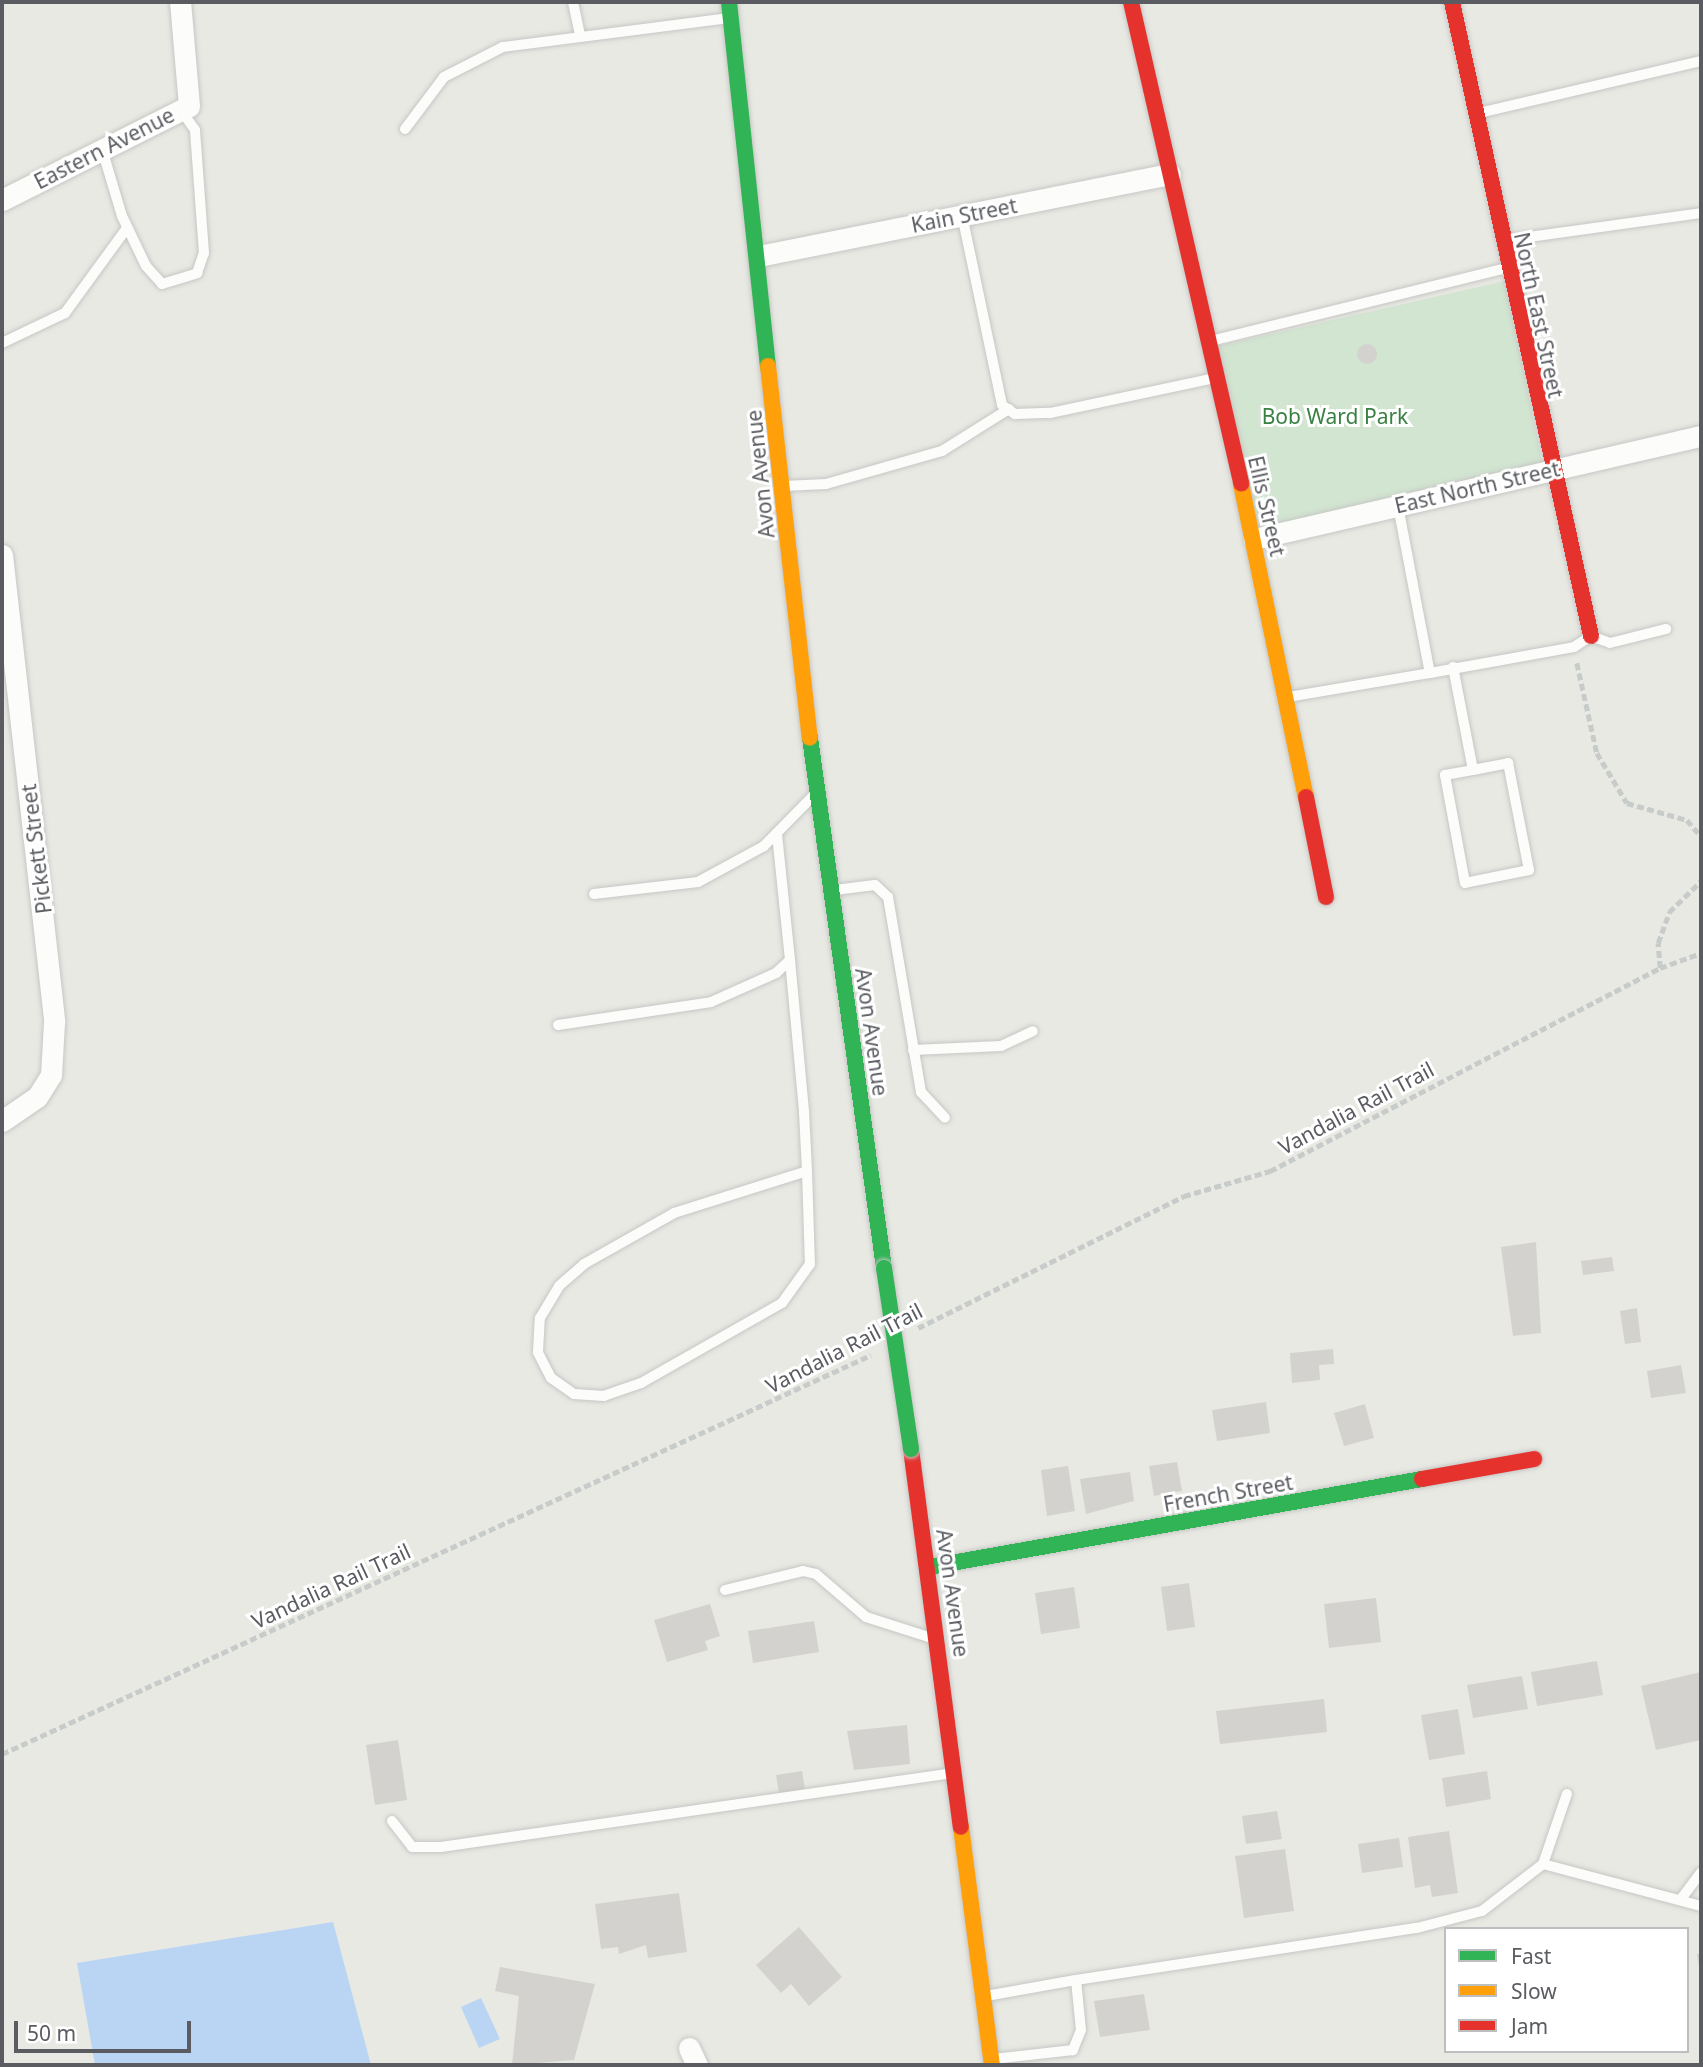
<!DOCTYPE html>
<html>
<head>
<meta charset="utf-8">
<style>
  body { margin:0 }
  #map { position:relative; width:1703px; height:2067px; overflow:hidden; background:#e9e9e4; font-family:"Noto Sans",sans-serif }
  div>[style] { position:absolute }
  .green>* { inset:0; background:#d2e5d1 }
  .water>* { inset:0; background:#b9d5f3 }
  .building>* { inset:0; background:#d3d2cf }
  .round { border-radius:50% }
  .path>* { height:4.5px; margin-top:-2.25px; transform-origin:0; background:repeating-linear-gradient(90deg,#c7cbc9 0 7px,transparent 0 10.5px) }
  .roads { filter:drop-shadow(0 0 2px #c6c6c4) drop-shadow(0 0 2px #c6c6c4) }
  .lane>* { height:10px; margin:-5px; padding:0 5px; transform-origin:5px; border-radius:5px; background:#fcfcfb }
  .street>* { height:21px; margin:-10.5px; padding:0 10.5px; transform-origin:10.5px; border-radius:10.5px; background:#fcfcfb }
  .fast>* { height:16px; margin:-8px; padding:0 8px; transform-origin:8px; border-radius:8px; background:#30b455 }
  .slow>* { height:16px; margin:-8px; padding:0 8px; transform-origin:8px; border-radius:8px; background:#ff9f0a }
  .jam>* { height:16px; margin:-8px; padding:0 8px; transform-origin:8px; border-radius:8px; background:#e5322d }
  .bridges { filter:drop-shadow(0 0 2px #c6c6c5) drop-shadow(0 0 2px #c6c6c5) }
  .fast-bridge>* { height:16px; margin:-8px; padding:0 8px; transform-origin:8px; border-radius:8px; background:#30b455 }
  span { translate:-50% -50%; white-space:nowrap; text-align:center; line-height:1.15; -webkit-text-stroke:6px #fff; paint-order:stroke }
  .street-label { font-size:21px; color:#5a5c61 }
  .park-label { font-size:21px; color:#398143 }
  .frame { position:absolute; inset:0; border:4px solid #5a5c61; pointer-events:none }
  .legend { position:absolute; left:1444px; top:1927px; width:245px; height:126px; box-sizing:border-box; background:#fff; border:2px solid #bdbec0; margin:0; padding:9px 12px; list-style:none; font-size:21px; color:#5a5c61 }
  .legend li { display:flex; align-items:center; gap:14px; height:35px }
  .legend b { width:35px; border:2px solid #bdbec0 }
  .scale { position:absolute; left:14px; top:2021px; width:177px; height:32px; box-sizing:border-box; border:4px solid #5a5c61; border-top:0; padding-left:9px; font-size:21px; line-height:24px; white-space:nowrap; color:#5a5c61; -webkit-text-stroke:5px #fff; paint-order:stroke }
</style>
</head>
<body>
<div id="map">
  <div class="green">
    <div style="clip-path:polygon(1505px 281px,1542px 463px,1252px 534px,1209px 348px)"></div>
  </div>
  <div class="water">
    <div style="clip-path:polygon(333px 1922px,371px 2065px,95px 2065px,77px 1963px)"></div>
    <div style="clip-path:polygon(481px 1998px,500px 2039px,479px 2048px,461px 2007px)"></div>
  </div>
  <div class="building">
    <div class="round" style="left:1357px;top:344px;width:20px;height:20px"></div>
    <div style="clip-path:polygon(1536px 1242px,1541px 1333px,1513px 1336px,1501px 1247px)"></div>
    <div style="clip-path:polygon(1612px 1257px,1614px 1271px,1583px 1275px,1581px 1261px)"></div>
    <div style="clip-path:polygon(1637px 1308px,1641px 1342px,1625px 1344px,1620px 1311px)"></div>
    <div style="clip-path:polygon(1333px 1349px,1334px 1364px,1319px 1365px,1320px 1380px,1292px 1383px,1290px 1353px)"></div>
    <div style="clip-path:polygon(1681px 1365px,1686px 1393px,1651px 1398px,1647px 1371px)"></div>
    <div style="clip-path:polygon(1266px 1402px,1270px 1433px,1217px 1441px,1212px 1410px)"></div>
    <div style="clip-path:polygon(1365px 1404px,1374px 1438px,1344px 1446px,1334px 1413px)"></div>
    <div style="clip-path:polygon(1177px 1462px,1182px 1491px,1154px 1496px,1149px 1466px)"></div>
    <div style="clip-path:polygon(1068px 1466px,1075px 1511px,1047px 1516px,1041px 1470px)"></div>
    <div style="clip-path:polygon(1130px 1472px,1134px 1501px,1086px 1514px,1080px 1479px)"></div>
    <div style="clip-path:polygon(1189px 1583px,1195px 1627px,1167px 1631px,1161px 1587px)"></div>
    <div style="clip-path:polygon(1074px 1587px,1080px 1628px,1041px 1634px,1035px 1593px)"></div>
    <div style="clip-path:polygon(1376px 1598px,1381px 1642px,1329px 1648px,1324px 1604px)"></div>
    <div style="clip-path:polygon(710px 1604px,720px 1636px,705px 1641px,708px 1650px,667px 1662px,654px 1620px)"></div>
    <div style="clip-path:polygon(814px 1621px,819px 1652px,753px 1663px,748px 1631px)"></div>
    <div style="clip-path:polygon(1597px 1661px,1603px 1695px,1537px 1706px,1531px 1672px)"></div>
    <div style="clip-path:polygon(1701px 1672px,1701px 1740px,1656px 1750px,1641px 1686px)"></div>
    <div style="clip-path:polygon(1522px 1676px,1528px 1709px,1473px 1718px,1467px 1685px)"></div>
    <div style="clip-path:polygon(1324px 1699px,1327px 1732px,1220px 1744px,1216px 1711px)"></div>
    <div style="clip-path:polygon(1458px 1709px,1465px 1754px,1429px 1760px,1421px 1715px)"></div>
    <div style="clip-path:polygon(907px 1725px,910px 1764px,854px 1770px,847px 1731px)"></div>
    <div style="clip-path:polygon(398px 1740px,407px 1800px,375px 1805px,366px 1745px)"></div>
    <div style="clip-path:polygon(802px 1771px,805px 1789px,779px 1793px,776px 1775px)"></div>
    <div style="clip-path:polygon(1487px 1771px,1491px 1799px,1446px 1807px,1442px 1778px)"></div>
    <div style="clip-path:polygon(1277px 1811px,1282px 1839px,1246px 1844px,1242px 1816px)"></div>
    <div style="clip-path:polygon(1449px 1831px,1458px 1893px,1432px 1897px,1430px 1885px,1415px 1888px,1408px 1837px)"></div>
    <div style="clip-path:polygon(1399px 1838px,1403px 1867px,1362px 1873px,1358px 1844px)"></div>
    <div style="clip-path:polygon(1285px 1849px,1294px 1911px,1244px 1918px,1235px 1856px)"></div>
    <div style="clip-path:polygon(679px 1893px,687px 1952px,648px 1958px,646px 1945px,619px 1954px,618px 1947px,601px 1949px,595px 1904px)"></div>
    <div style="clip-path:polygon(799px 1927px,842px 1977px,809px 2006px,791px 1984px,781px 1993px,756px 1965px)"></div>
    <div style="clip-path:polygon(1697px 1954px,1701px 1954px,1701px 1974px,1700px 1974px)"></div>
    <div style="clip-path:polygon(500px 1967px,595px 1984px,574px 2060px,512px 2065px,519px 1996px,495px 1991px)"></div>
    <div style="clip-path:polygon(1144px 1994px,1150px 2030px,1100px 2037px,1094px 2001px)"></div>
  </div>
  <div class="path">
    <div style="left:1577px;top:663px;width:92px;rotate:77.5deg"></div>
    <div style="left:1597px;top:753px;width:58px;rotate:59deg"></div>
    <div style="left:1627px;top:803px;width:62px;rotate:15.8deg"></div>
    <div style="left:1687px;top:820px;width:21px;rotate:49deg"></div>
    <div style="left:1660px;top:968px;width:25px;rotate:-95deg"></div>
    <div style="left:1658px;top:943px;width:33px;rotate:-70deg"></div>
    <div style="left:1669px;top:912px;width:45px;rotate:-44.1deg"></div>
    <div style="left:918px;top:1328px;width:297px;rotate:-26.4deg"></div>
    <div style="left:1184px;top:1196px;width:90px;rotate:-16.2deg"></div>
    <div style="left:1270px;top:1171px;width:440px;rotate:-27.5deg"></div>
    <div style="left:1660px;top:968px;width:44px;rotate:-20.1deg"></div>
    <div style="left:2px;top:1754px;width:956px;rotate:-24.66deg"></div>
  </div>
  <div class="roads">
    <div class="lane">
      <div style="left:573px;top:2px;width:33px;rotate:78deg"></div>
      <div style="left:1479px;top:113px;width:228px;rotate:-13.2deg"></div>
      <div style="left:405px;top:129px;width:65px;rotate:-53.1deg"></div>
      <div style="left:444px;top:77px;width:66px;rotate:-27deg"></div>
      <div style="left:503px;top:47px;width:227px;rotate:-7.3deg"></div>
      <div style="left:102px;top:149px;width:70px;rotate:73.4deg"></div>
      <div style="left:122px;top:216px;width:55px;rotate:64.4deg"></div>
      <div style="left:146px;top:266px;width:24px;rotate:48deg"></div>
      <div style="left:162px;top:284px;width:37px;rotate:-17deg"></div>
      <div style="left:197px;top:273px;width:21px;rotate:-71deg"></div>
      <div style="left:204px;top:253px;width:123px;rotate:-94.2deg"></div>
      <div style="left:195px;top:130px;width:24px;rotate:-125deg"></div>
      <div style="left:962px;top:215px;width:194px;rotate:78.1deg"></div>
      <div style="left:1002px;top:405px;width:16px;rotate:35deg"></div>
      <div style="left:1015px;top:414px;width:35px;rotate:-2deg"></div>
      <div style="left:1050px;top:413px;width:169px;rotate:-12deg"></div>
      <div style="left:1507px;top:240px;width:196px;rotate:-7.9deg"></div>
      <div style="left:1211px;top:341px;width:305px;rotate:-13.9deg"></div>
      <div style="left:2px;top:343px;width:70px;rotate:-25.5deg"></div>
      <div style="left:65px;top:313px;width:105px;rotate:-53.9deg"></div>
      <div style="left:783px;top:486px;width:43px;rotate:-2.7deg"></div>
      <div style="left:826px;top:484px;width:121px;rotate:-15.9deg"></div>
      <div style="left:942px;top:451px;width:79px;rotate:-32.1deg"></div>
      <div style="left:1398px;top:506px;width:170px;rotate:79.2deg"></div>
      <div style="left:1430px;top:673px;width:146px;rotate:-10.2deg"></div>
      <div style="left:1574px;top:647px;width:20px;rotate:-33deg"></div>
      <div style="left:1591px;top:636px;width:20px;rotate:20deg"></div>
      <div style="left:1610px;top:643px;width:58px;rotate:-14deg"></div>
      <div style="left:1453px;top:667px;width:105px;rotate:79deg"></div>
      <div style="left:1473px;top:770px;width:36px;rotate:-11deg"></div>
      <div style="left:1508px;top:763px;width:109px;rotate:78.9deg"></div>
      <div style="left:1529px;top:870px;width:65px;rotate:168.5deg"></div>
      <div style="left:1465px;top:883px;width:110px;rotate:-100.5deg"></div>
      <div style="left:1445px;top:775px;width:28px;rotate:-10deg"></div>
      <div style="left:1288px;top:697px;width:144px;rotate:-9.6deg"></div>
      <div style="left:835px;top:890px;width:40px;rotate:-7.1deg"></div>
      <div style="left:875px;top:885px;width:18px;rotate:43deg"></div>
      <div style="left:888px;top:897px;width:198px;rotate:80.4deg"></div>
      <div style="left:921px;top:1092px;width:35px;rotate:47deg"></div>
      <div style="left:594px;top:894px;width:105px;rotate:-6.6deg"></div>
      <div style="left:698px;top:882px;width:75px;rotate:-28.6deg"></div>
      <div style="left:764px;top:846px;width:69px;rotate:-45.6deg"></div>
      <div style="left:790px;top:960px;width:153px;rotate:84.7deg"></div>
      <div style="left:804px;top:1112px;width:59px;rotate:87.1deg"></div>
      <div style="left:807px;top:1171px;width:93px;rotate:88.2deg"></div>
      <div style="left:810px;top:1264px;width:48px;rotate:125.7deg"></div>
      <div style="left:782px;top:1303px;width:162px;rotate:150.4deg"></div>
      <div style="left:641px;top:1383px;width:39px;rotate:161deg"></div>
      <div style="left:604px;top:1396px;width:30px;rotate:-176deg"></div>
      <div style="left:574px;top:1394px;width:28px;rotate:-145deg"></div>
      <div style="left:551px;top:1378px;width:29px;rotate:-117deg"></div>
      <div style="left:538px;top:1352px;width:34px;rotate:-87deg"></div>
      <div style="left:540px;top:1318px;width:37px;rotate:-59deg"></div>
      <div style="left:559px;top:1286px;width:33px;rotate:-41deg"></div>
      <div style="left:584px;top:1264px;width:103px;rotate:-29.5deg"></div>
      <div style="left:674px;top:1213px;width:139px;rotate:-17.5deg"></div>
      <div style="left:558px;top:1025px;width:155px;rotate:-8.5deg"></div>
      <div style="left:711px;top:1002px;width:71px;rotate:-24deg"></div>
      <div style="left:776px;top:973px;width:19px;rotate:-43deg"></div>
      <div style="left:790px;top:960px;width:127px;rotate:-95.9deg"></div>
      <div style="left:913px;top:1050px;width:88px;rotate:-2.6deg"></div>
      <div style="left:1001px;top:1046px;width:35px;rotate:-25deg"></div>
      <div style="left:725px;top:1590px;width:80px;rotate:-13.7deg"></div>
      <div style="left:803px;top:1571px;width:13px;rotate:13deg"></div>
      <div style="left:816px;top:1574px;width:66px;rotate:40.7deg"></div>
      <div style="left:866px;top:1617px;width:69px;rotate:17.7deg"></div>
      <div style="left:392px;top:1821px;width:33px;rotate:52deg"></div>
      <div style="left:412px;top:1847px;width:29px"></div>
      <div style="left:441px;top:1847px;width:517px;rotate:-8.22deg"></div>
      <div style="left:1543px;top:1864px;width:163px;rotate:14.9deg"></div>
      <div style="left:1681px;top:1899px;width:34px;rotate:-53deg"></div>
      <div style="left:1076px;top:1980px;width:345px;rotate:-8.7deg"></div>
      <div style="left:1417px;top:1928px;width:67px;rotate:-14.7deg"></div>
      <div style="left:1482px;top:1911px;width:77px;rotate:-37.6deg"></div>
      <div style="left:1543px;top:1864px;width:74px;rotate:-71.1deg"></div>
      <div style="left:986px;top:1996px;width:91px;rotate:-10.1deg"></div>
      <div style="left:1076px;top:1980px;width:50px;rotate:84.3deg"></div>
      <div style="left:1081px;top:2030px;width:22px;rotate:112deg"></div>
      <div style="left:1073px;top:2050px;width:80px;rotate:173.5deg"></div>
    </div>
    <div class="street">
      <div style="left:2px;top:200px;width:209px;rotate:-26.7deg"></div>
      <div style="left:189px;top:106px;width:104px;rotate:-94.9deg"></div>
      <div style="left:759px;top:256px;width:419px;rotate:-11.3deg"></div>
      <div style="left:1254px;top:539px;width:459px;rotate:-13deg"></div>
      <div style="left:2px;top:555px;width:470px;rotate:83.6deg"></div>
      <div style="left:54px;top:1022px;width:53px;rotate:93.2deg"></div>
      <div style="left:51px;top:1075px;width:26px;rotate:122deg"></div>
      <div style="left:37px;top:1097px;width:42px;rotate:145.6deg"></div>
      <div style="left:689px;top:2048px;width:19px;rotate:65deg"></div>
    </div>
    <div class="fast">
      <div style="left:729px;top:2px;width:366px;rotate:83.9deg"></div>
      <div style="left:810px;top:738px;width:535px;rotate:82.05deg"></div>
      <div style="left:929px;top:1567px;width:501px;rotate:-10.12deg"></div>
    </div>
    <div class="slow">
      <div style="left:768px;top:366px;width:374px;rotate:83.6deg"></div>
      <div style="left:1241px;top:484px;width:320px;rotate:78.3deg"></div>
      <div style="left:961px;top:1827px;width:240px;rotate:82.6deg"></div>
    </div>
    <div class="jam">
      <div style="left:1131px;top:2px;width:494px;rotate:77.1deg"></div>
      <div style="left:1452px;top:2px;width:649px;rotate:77.63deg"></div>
      <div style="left:1306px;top:797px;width:102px;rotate:78.7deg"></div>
      <div style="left:911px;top:1449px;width:381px;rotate:82.5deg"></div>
      <div style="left:1422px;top:1479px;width:114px;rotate:-10.1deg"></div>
    </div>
  </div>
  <div class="bridges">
    <div class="fast-bridge">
      <div style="left:884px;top:1268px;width:183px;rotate:81.5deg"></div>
    </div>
  </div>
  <div class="street-label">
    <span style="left:104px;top:148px;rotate:-27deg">Eastern Avenue</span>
    <span style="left:964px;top:215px;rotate:-11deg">Kain Street</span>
    <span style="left:1539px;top:315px;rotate:78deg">North East Street</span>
    <span style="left:760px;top:474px;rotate:-96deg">Avon Avenue</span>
    <span style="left:1477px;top:487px;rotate:-13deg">East North Street</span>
    <span style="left:1267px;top:506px;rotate:77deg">Ellis Street</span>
    <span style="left:36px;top:849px;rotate:-97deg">Pickett Street</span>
    <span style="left:872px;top:1032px;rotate:82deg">Avon Avenue</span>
    <span style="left:1356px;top:1108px;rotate:-28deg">Vandalia Rail Trail</span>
    <span style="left:844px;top:1348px;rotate:-27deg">Vandalia Rail Trail</span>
    <span style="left:1228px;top:1493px;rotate:-10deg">French Street</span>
    <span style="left:331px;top:1586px;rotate:-25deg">Vandalia Rail Trail</span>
    <span style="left:953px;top:1593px;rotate:82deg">Avon Avenue</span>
  </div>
  <div class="park-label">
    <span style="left:1335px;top:416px">Bob Ward Park</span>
  </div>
  <div class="frame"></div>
  <ul class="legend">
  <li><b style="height:9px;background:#30b455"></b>Fast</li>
  <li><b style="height:9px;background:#ff9f0a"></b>Slow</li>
  <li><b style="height:9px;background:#e5322d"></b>Jam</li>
  </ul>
  <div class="scale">50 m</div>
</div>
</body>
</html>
